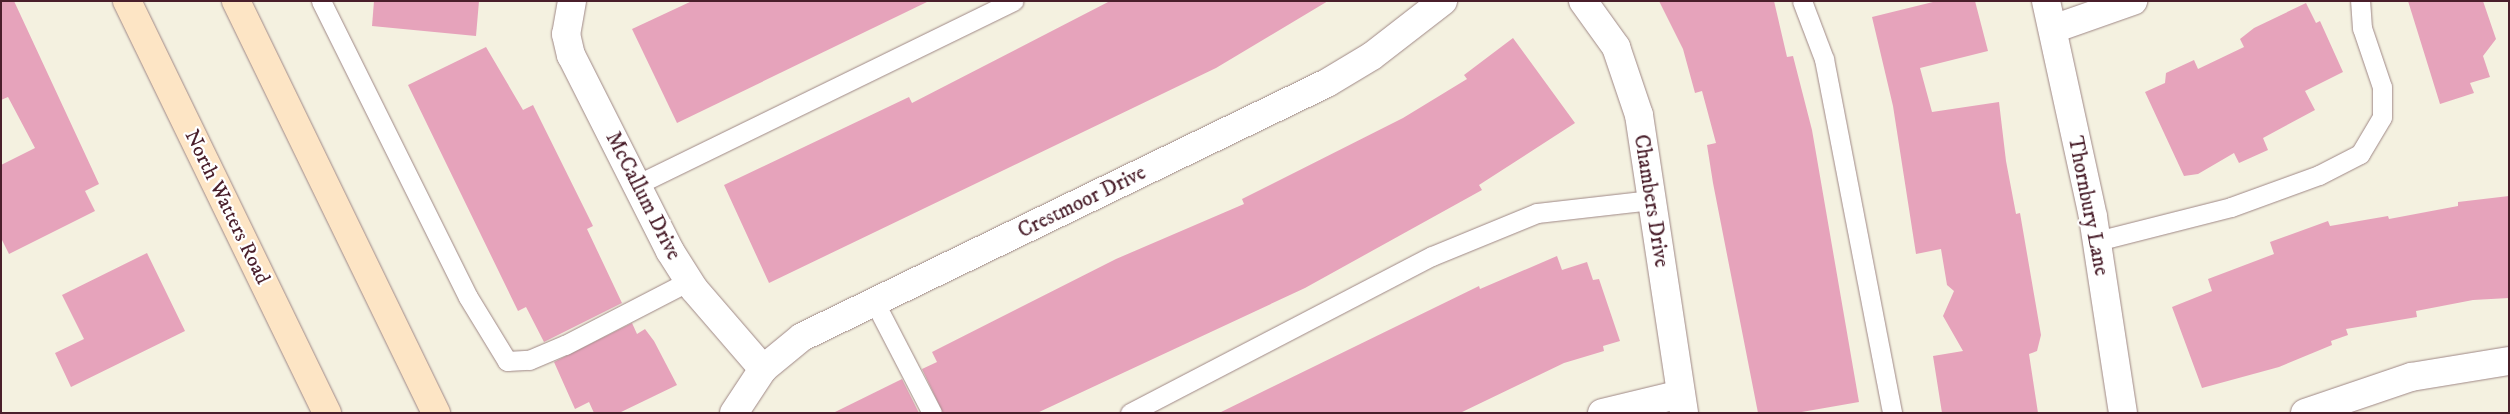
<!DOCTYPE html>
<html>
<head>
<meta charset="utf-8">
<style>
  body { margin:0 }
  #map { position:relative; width:2510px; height:414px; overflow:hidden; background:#f4f1e0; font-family:"IM FELL DW Pica",serif }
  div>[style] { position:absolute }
  .building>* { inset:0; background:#e6a3bb }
  .roads { filter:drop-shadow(0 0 1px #9f8886) drop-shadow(0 0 1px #9f8886) }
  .service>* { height:19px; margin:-9.5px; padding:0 9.5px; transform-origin:9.5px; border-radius:9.5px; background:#fff }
  .minor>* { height:28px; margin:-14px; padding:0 14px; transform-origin:14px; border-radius:14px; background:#fff }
  .secondary>* { height:28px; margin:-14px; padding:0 14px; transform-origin:14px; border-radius:14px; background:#fde5c5 }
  span { translate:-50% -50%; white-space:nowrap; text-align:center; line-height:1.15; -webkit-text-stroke:4.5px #fff; paint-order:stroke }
  .street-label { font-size:21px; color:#4a1f2b }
  .frame { position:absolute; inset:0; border:2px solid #4a1f2b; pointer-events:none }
</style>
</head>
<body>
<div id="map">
  <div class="building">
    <div style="clip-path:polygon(1px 1px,14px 1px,99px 184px,85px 191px,95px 211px,9px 254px,1px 238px,1px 165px,35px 148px,8px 97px,1px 100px)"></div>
    <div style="clip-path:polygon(374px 1px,479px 1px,476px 36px,372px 26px)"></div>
    <div style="clip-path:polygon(692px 1px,929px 1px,677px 123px,632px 29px)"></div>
    <div style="clip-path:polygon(1110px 1px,1328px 1px,1216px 68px,769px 283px,724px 185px,909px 97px,912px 103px)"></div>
    <div style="clip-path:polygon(1659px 1px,1774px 1px,1787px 57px,1793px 56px,1812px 130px,1859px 402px,1796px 413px,1758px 413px,1713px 183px,1707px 145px,1716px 143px,1702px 91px,1695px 93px,1683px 49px)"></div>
    <div style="clip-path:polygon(1937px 1px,1975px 1px,1988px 51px,1920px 68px,1932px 112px,1999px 102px,2006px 161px,2016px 214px,2020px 213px,2041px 335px,2037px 351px,2029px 354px,2038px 413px,1942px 413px,1933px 356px,1963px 351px,1943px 316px,1954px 291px,1947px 285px,1941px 249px,1916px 254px,1893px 106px,1872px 17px)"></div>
    <div style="clip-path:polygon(2408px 1px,2483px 1px,2496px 39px,2483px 56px,2490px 77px,2470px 83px,2474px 93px,2440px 104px)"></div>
    <div style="clip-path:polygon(2306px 3px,2316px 23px,2320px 21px,2343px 72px,2305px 91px,2315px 110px,2263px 138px,2268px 150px,2239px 163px,2234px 153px,2198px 174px,2184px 176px,2145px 92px,2165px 83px,2166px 73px,2194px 60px,2198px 69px,2244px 47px,2240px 39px,2254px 28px)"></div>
    <div style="clip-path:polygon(1513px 38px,1575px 123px,1479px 185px,1482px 190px,1305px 288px,1037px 413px,943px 413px,922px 369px,937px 362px,932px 352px,1116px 259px,1244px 204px,1242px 199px,1403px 118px,1467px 79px,1464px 75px)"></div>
    <div style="clip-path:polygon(486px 47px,523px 110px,533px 105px,593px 226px,587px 229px,622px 303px,544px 342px,526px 307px,518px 311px,408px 85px)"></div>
    <div style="clip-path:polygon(2509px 196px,2509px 298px,2473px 300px,2416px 311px,2417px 317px,2346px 329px,2348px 335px,2331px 341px,2332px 345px,2279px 367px,2202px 388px,2172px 307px,2212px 291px,2208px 279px,2274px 254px,2270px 242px,2328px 221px,2330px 226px,2388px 216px,2389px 219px,2458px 206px,2458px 202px)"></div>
    <div style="clip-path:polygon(147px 253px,185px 331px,71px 387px,55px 353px,84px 339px,62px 295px)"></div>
    <div style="clip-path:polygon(1557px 256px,1562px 270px,1587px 262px,1593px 280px,1599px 279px,1620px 341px,1603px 346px,1604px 351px,1564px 363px,1460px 413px,1219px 413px,1479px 286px,1480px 289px)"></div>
    <div style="clip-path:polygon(632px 323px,637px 334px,645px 329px,654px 341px,677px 385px,619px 413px,594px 413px,589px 402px,575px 409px,554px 362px)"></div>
    <div style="clip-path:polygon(902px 379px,919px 413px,833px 413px)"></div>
  </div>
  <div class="roads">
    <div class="service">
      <div style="left:321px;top:1px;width:330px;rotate:63.6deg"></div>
      <div style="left:468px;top:297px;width:75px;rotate:58.6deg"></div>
      <div style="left:507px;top:361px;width:22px;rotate:-3deg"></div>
      <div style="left:529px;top:360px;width:39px;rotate:-23deg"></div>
      <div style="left:565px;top:345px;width:140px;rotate:-27.3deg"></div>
      <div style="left:1802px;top:1px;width:62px;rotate:69.2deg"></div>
      <div style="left:1824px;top:59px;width:360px;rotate:79.1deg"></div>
      <div style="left:636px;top:185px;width:420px;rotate:-26deg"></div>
      <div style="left:2097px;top:241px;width:138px;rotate:-14.2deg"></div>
      <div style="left:2231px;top:207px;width:94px;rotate:-20deg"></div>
      <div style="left:2319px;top:175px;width:46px;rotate:-27.1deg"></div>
      <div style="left:2360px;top:154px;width:43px;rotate:-59.3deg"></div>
      <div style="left:2382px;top:117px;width:30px;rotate:-90deg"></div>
      <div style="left:2382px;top:87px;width:62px;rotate:-108.7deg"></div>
      <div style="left:2362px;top:28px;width:27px;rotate:-94deg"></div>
      <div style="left:874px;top:301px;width:126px;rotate:62.6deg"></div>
      <div style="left:1130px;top:413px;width:340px;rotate:-27.5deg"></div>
      <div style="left:1432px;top:256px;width:113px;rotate:-22.3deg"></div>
      <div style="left:1537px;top:213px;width:115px;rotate:-6.5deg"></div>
    </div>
    <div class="minor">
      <div style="left:572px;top:1px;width:34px;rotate:100deg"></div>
      <div style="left:566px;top:34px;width:22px;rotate:77deg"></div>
      <div style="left:571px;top:55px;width:220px;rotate:63.2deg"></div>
      <div style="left:670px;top:251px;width:45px;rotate:57.7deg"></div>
      <div style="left:694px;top:289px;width:106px;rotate:49.2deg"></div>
      <div style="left:1583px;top:1px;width:57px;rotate:54.3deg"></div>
      <div style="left:1616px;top:47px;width:72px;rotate:71.3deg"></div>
      <div style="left:1639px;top:115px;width:301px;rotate:81.4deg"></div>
      <div style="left:2046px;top:1px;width:221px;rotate:77.7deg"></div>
      <div style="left:2093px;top:217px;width:198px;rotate:81.3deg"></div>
      <div style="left:2053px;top:29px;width:85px;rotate:-19.3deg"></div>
      <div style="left:734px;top:413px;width:53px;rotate:-56.6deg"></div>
      <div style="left:763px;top:369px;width:50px;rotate:-39.4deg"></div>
      <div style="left:802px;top:337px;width:583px;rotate:-25.82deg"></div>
      <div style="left:1327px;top:83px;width:52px;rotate:-31deg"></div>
      <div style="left:1372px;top:56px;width:90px;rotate:-37.8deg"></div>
      <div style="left:1602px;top:413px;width:81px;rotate:-13.5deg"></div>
      <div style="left:2305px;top:413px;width:112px;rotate:-18.8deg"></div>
      <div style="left:2411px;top:377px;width:99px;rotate:-9.3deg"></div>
    </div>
    <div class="secondary">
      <div style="left:127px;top:1px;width:458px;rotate:64.1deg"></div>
      <div style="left:236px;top:1px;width:458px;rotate:64.1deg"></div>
    </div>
  </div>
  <div class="street-label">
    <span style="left:643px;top:196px;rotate:63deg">McCallum Drive</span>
    <span style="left:1651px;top:201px;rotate:81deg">Chambers Drive</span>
    <span style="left:1082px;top:202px;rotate:-26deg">Crestmoor Drive</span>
    <span style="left:2088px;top:206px;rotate:79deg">Thornbury Lane</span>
    <span style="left:227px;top:207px;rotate:64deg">North Watters Road</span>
  </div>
  <div class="frame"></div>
</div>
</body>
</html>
